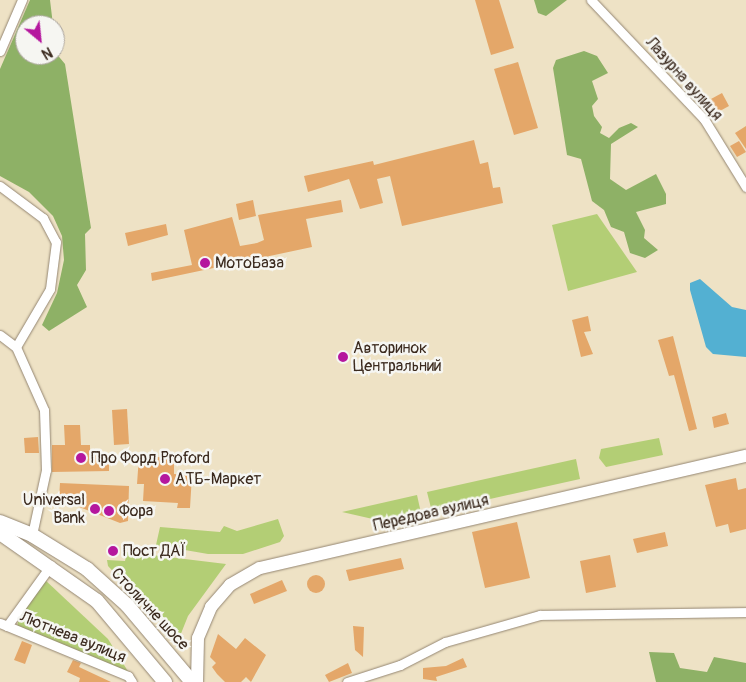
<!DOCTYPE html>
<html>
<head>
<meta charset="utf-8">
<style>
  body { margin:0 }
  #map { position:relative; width:746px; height:682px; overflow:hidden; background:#eee2c5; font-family:Pangolin,sans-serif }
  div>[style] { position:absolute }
  .green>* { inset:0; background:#b3ce75 }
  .forest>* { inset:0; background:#8eb166 }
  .water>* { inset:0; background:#53b0d2 }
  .building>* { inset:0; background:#e4a769 }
  .round { border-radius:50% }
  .roads { filter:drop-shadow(0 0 1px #948672) drop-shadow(0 0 1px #948672) }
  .street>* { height:9px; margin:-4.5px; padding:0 4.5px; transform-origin:4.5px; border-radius:4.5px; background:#fff }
  .secondary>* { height:12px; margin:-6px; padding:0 6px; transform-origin:6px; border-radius:6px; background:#fff }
  .primary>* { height:14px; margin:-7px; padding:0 7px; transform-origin:7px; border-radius:7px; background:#fff }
  .dots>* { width:14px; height:14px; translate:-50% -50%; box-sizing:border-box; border:2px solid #f6f6f2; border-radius:50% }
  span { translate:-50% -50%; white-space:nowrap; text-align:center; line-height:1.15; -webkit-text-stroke:5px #f6f6f2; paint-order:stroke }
  .street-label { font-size:16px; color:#3b2a1e }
  .poi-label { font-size:16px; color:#3b2a1e }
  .left { translate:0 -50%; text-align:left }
  .right { translate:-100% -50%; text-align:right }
  .north { position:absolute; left:15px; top:15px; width:50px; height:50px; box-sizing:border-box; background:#f6f6f2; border:1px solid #aba49d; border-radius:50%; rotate:152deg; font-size:14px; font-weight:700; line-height:20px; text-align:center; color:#3b2a1e }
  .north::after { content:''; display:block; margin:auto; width:18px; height:22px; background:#b5179e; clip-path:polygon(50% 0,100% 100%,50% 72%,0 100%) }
</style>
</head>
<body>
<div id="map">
  <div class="green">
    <div style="clip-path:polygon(597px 214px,637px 272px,568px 291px,552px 225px)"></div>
    <div style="clip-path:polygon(659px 438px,663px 455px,606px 467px,599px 458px,601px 449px)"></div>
    <div style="clip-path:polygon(576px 459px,580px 479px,432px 512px,427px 492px)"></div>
    <div style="clip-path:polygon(417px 495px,421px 513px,386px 522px,342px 512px)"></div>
    <div style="clip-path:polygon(278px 519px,284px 536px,280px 542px,243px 554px,208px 554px,156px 545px,160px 527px,220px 532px,224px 526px,237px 531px)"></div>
    <div style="clip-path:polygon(127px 552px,226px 564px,188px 616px,178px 641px,108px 566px,107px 560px,125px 561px)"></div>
    <div style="clip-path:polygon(44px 579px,108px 639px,129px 673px,17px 627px,20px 612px)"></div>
  </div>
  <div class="forest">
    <div style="clip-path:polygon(30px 0,50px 0,53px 25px,25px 25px,25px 55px,55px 52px,65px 64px,91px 228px,85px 234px,86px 270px,77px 285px,87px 307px,49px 331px,42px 325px,57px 293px,64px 260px,62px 236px,53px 216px,29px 192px,0 176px,0 69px)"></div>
    <div style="clip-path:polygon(534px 0,567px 0,546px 16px,538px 13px)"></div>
    <div style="clip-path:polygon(584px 51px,597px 56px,608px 73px,592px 81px,598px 99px,592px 106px,594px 116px,602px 127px,600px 133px,609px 138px,619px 128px,631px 123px,638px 127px,611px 144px,610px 179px,626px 190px,656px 174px,666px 194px,666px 204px,636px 212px,645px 230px,644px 238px,658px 250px,645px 258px,630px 253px,624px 232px,611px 227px,604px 210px,592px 201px,581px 159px,567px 155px,553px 68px,556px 60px)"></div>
    <div style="clip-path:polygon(649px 652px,674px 653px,680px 668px,707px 672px,714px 657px,746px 663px,746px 682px,656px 682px)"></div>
  </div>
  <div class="water">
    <div style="clip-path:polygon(700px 279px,732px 307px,746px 310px,746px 357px,713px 354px,706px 347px,690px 290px,690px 283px)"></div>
  </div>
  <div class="building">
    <div style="clip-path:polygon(475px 0,499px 0,514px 48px,491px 55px)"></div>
    <div style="clip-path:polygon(518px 62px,538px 128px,514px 135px,494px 69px)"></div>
    <div style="clip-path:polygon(722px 93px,729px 106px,718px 112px,711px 99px)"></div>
    <div style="clip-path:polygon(746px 126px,746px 149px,735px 133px)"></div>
    <div style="clip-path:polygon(474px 140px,480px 164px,488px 162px,493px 188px,500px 187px,503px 203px,402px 226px,390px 176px,377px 179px,383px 203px,360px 209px,349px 179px,308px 192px,304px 176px,373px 161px,374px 165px)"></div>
    <div style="clip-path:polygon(739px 141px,746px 152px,737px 157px,730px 146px)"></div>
    <div style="clip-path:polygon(253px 200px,256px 216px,239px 220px,236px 204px)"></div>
    <div style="clip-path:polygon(341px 200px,343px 212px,306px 219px,312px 247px,152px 281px,151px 273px,192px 265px,184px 230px,232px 217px,240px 246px,257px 243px,264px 240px,258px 215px)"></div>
    <div style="clip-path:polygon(166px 224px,168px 235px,128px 246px,125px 233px)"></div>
    <div style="clip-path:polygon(588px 316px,591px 331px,584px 332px,593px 354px,581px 357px,572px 320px)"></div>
    <div style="clip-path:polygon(673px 336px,697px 429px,689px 431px,674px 375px,669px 376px,658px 340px)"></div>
    <div style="clip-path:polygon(127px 409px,129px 444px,114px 445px,112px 410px)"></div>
    <div style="clip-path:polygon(726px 413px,729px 424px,714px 428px,712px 417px)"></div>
    <div style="clip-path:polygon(64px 425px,80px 425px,81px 445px,90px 445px,90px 454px,109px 455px,109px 471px,52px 472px,52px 445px,65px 445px)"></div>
    <div style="clip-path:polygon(38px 437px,39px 453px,25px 453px,24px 438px)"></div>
    <div style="clip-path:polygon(139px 456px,174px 458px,174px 474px,192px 475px,190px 508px,177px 508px,178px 503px,143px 501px,144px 484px,137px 484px)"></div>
    <div style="clip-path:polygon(736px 478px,738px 490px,746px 488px,746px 529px,730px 533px,728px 524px,716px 527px,705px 485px)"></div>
    <div style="clip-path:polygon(60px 483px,129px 486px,128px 521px,120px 523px,59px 499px)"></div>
    <div style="clip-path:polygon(517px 522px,530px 578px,485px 588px,472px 532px)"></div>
    <div style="clip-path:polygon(665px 532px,668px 546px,637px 553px,633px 539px)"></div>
    <div style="clip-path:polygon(610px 555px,616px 587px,586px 593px,580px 561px)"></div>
    <div style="clip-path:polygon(401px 558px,404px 569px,349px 581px,346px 570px)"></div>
    <div class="round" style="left:307px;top:575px;width:18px;height:18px"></div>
    <div style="clip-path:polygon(282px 580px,287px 591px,254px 604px,250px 594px)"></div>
    <div style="clip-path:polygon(353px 626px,364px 627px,363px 657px,355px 650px)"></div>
    <div style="clip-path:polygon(218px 634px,236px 649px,245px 638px,266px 655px,251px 682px,246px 677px,241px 682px,225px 682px,217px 674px,212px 667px,216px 663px,210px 657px)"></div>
    <div style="clip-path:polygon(22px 641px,32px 645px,25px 664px,14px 660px)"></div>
    <div style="clip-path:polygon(463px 658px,467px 667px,436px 677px,437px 681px,423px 679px,423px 668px,446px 666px)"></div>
    <div style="clip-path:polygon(73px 660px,81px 663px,79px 667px,111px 682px,79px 682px,80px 678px,67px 672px)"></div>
    <div style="clip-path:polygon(348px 663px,352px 673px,329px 682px,325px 675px)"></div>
  </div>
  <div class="roads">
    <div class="street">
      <div style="left:591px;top:0;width:164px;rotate:46.5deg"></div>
      <div style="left:704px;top:119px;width:80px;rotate:58.3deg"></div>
      <div style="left:0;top:51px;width:56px;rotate:-66.7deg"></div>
      <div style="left:0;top:186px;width:54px;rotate:36.7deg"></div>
      <div style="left:43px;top:218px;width:27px;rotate:62deg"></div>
      <div style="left:56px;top:242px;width:47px;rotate:97.3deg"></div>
      <div style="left:50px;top:289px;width:67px;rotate:120.4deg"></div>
      <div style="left:0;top:335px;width:20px;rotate:37deg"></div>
      <div style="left:16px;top:347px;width:69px;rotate:66deg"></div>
      <div style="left:44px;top:410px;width:60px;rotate:88.1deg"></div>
      <div style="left:46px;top:470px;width:66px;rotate:102.2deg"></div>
      <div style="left:0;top:623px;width:139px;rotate:22.5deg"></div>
      <div style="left:128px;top:676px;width:7px;rotate:56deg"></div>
      <div style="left:7px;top:626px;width:75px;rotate:-54.2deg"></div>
      <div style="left:347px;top:682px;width:56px;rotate:-17.8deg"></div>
      <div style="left:400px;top:665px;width:51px;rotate:-27.1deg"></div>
      <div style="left:445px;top:642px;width:99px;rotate:-15.9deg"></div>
      <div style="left:540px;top:615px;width:206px;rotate:-0.8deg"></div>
    </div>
    <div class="secondary">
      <div style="left:197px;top:682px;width:44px;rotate:-88.7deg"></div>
      <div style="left:198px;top:638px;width:34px;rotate:-67deg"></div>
      <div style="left:211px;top:607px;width:29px;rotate:-49deg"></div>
      <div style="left:230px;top:585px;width:34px;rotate:-30deg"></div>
      <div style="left:260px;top:568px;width:499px;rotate:-13deg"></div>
    </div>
    <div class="primary">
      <div style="left:0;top:522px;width:35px;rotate:22deg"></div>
      <div style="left:32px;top:535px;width:65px;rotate:31.7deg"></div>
      <div style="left:87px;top:569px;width:54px;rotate:42deg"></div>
      <div style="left:127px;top:605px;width:101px;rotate:49.8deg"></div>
      <div style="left:0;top:533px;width:118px;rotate:35deg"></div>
      <div style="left:97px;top:601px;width:106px;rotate:50deg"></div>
    </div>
  </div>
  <div class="dots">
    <div style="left:205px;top:263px;background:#b5179e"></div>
    <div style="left:343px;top:357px;background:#b5179e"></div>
    <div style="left:81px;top:458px;background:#b5179e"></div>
    <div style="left:165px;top:479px;background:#b5179e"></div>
    <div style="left:95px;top:509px;background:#b5179e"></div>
    <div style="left:109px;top:511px;background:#b5179e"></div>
    <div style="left:113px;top:551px;background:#b5179e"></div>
  </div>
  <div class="street-label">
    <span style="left:684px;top:79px;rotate:48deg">Лазурна вулиця</span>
    <span style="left:431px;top:513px;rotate:-13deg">Передова вулиця</span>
    <span style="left:150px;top:609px;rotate:47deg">Столичне шосе</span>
    <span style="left:73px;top:637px;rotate:22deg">Лютнева вулиця</span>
  </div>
  <div class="poi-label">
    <span class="left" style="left:215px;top:263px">МотоБаза</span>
    <span class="left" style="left:353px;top:357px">Авторинок<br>Центральний</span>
    <span class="left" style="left:91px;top:458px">Про Форд Proford</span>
    <span class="left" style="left:175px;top:479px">АТБ-Маркет</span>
    <span class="right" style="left:85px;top:509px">Universal<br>Bank</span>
    <span class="left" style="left:119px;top:511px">Фора</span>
    <span class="left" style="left:123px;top:551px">Пост ДАЇ</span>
  </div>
  <div class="north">N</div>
</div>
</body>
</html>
